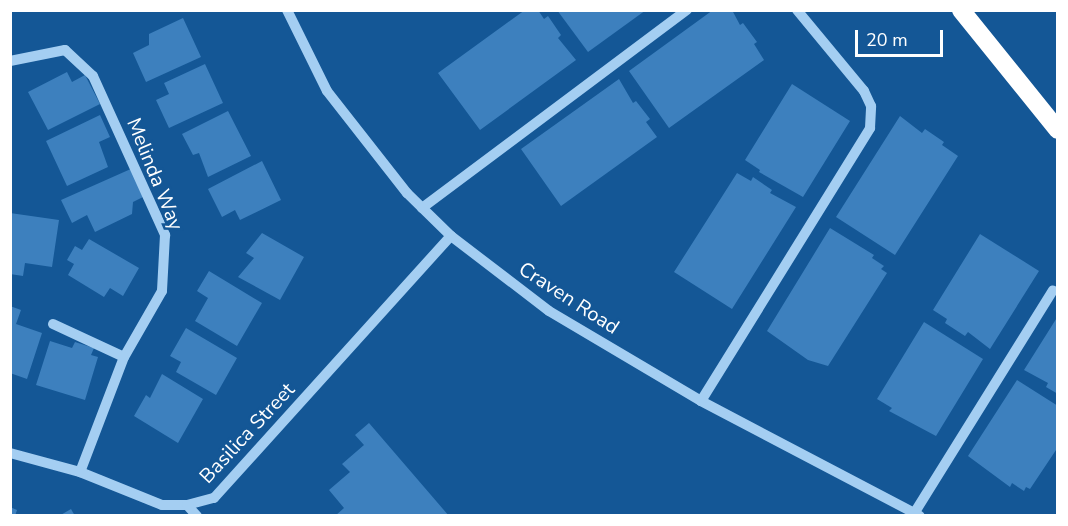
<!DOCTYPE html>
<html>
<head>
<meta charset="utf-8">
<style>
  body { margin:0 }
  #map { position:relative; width:1068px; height:526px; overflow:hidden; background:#145796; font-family:"Nunito Sans",sans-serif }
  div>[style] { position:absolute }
  .building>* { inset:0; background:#3d80be }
  .minor>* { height:10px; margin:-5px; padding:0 5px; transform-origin:5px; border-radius:5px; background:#a4cef2 }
  .highway>* { height:18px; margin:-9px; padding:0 9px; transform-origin:9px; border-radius:9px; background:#fff }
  span { translate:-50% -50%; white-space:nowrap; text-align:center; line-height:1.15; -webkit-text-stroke:5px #145796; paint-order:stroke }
  .street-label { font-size:20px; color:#fff }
  .frame { position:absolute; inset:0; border:12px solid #fff; pointer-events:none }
  .scale { position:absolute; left:855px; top:30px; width:88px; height:27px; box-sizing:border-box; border:3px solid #fff; border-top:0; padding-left:8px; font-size:18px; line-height:21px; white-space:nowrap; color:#fff; -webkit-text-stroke:4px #145796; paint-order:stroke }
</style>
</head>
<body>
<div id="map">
  <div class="building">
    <div style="clip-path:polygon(525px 10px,538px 10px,544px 19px,548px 16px,561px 35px,558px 38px,576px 60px,480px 130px,438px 73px)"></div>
    <div style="clip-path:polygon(557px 10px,646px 10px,588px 52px)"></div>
    <div style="clip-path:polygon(713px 10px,732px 10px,740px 25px,743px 23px,757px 42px,754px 44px,764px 60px,669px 128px,629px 71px)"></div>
    <div style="clip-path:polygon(183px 18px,201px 57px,146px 82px,133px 53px,149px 45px,149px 34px)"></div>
    <div style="clip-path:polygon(205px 64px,223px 103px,169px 128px,156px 100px,169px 94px,164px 83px)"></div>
    <div style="clip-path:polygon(67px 72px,72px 82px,85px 75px,100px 104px,48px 130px,28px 92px)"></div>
    <div style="clip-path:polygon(619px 79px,633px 103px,636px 101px,650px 119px,646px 122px,657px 137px,561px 206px,521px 149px)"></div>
    <div style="clip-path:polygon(792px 84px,850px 121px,803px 197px,759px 172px,760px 170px,745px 160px)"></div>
    <div style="clip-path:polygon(228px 111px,251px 156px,208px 177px,199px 153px,193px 155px,182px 134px)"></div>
    <div style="clip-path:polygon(100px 115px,110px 137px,99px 142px,108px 167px,67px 186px,46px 141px)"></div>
    <div style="clip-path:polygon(900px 116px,922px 133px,925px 129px,944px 142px,942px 145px,958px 156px,895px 255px,836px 217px)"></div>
    <div style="clip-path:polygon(262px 161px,281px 200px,240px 220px,235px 210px,222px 217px,208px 189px)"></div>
    <div style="clip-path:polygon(133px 168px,147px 195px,133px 202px,132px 214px,95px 232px,87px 215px,72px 223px,61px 200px)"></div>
    <div style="clip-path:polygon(737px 173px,751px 181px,753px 177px,772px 190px,770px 193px,796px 207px,732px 309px,674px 272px)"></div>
    <div style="clip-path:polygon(10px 213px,59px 220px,52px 267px,25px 263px,23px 276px,10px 274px)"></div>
    <div style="clip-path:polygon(830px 228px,874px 255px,872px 258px,884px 266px,881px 269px,887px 273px,828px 366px,808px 360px,767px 331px)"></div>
    <div style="clip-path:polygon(262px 233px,304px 257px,280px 300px,238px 277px,254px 258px,246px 253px)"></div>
    <div style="clip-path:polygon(980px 234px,1039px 271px,990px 349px,968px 332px,965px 336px,945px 323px,947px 319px,933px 310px)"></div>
    <div style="clip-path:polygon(89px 239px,139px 268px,123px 296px,110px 288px,104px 297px,68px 275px,74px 264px,67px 260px,75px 246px,82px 250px)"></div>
    <div style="clip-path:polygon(209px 271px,262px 303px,237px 346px,195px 321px,208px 298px,197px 291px)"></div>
    <div style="clip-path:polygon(10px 306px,21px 310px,16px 324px,42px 333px,27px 379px,10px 373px)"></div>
    <div style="clip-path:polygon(1058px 316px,1058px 394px,1046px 387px,1048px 383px,1024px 370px)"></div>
    <div style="clip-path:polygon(924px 322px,983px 359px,936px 436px,889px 411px,892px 408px,877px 399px)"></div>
    <div style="clip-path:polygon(186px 328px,237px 358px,216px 395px,176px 372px,181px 362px,170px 356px)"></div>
    <div style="clip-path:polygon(50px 341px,72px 348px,75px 342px,94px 348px,91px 355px,98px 357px,85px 400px,36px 385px)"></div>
    <div style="clip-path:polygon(162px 374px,203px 399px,178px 443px,134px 416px,146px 395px,150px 398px)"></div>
    <div style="clip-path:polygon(1017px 380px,1058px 406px,1058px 447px,1030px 489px,1026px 487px,1024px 491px,1012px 483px,1010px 487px,968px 456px)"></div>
    <div style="clip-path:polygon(369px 423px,449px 516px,335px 516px,344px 508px,329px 490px,350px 472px,342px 464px,364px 445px,355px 435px)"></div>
    <div style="clip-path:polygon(10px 507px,17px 510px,15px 516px,10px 516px)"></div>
    <div style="clip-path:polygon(71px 509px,75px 516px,59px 516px)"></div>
  </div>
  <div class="minor">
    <div style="left:287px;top:10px;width:90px;rotate:63.7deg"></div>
    <div style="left:327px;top:91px;width:130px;rotate:51.9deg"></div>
    <div style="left:407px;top:193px;width:62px;rotate:44.3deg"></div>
    <div style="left:451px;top:236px;width:123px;rotate:37.4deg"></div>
    <div style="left:549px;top:311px;width:177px;rotate:30.6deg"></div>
    <div style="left:701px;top:401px;width:247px;rotate:27.7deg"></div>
    <div style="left:10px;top:61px;width:56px;rotate:-11.3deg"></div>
    <div style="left:65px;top:50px;width:38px;rotate:43deg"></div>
    <div style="left:93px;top:76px;width:175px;rotate:65.6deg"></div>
    <div style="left:165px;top:235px;width:56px;rotate:93.1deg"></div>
    <div style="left:162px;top:291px;width:76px;rotate:119.9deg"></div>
    <div style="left:124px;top:357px;width:123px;rotate:110.9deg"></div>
    <div style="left:422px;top:208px;width:331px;rotate:-36.8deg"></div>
    <div style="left:53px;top:324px;width:78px;rotate:24.9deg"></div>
    <div style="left:701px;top:401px;width:321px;rotate:-58.2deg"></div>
    <div style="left:870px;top:128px;width:22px;rotate:-87deg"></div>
    <div style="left:871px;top:106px;width:17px;rotate:-115deg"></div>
    <div style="left:864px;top:91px;width:105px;rotate:-129.6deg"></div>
    <div style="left:10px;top:453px;width:73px;rotate:15.2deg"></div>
    <div style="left:80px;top:472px;width:88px;rotate:21.9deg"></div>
    <div style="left:162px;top:505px;width:25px"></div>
    <div style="left:187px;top:505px;width:28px;rotate:-15deg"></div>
    <div style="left:214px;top:498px;width:353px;rotate:-47.9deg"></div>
    <div style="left:187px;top:505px;width:15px;rotate:48deg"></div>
    <div style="left:915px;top:512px;width:261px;rotate:-58.1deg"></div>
  </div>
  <div class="highway">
    <div style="left:961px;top:10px;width:154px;rotate:51.1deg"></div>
  </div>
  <div class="street-label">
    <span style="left:155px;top:174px;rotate:68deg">Melinda Way</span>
    <span style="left:569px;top:298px;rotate:33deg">Craven Road</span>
    <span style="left:247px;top:433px;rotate:-47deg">Basilica Street</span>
  </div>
  <div class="frame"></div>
  <div class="scale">20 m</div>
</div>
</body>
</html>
